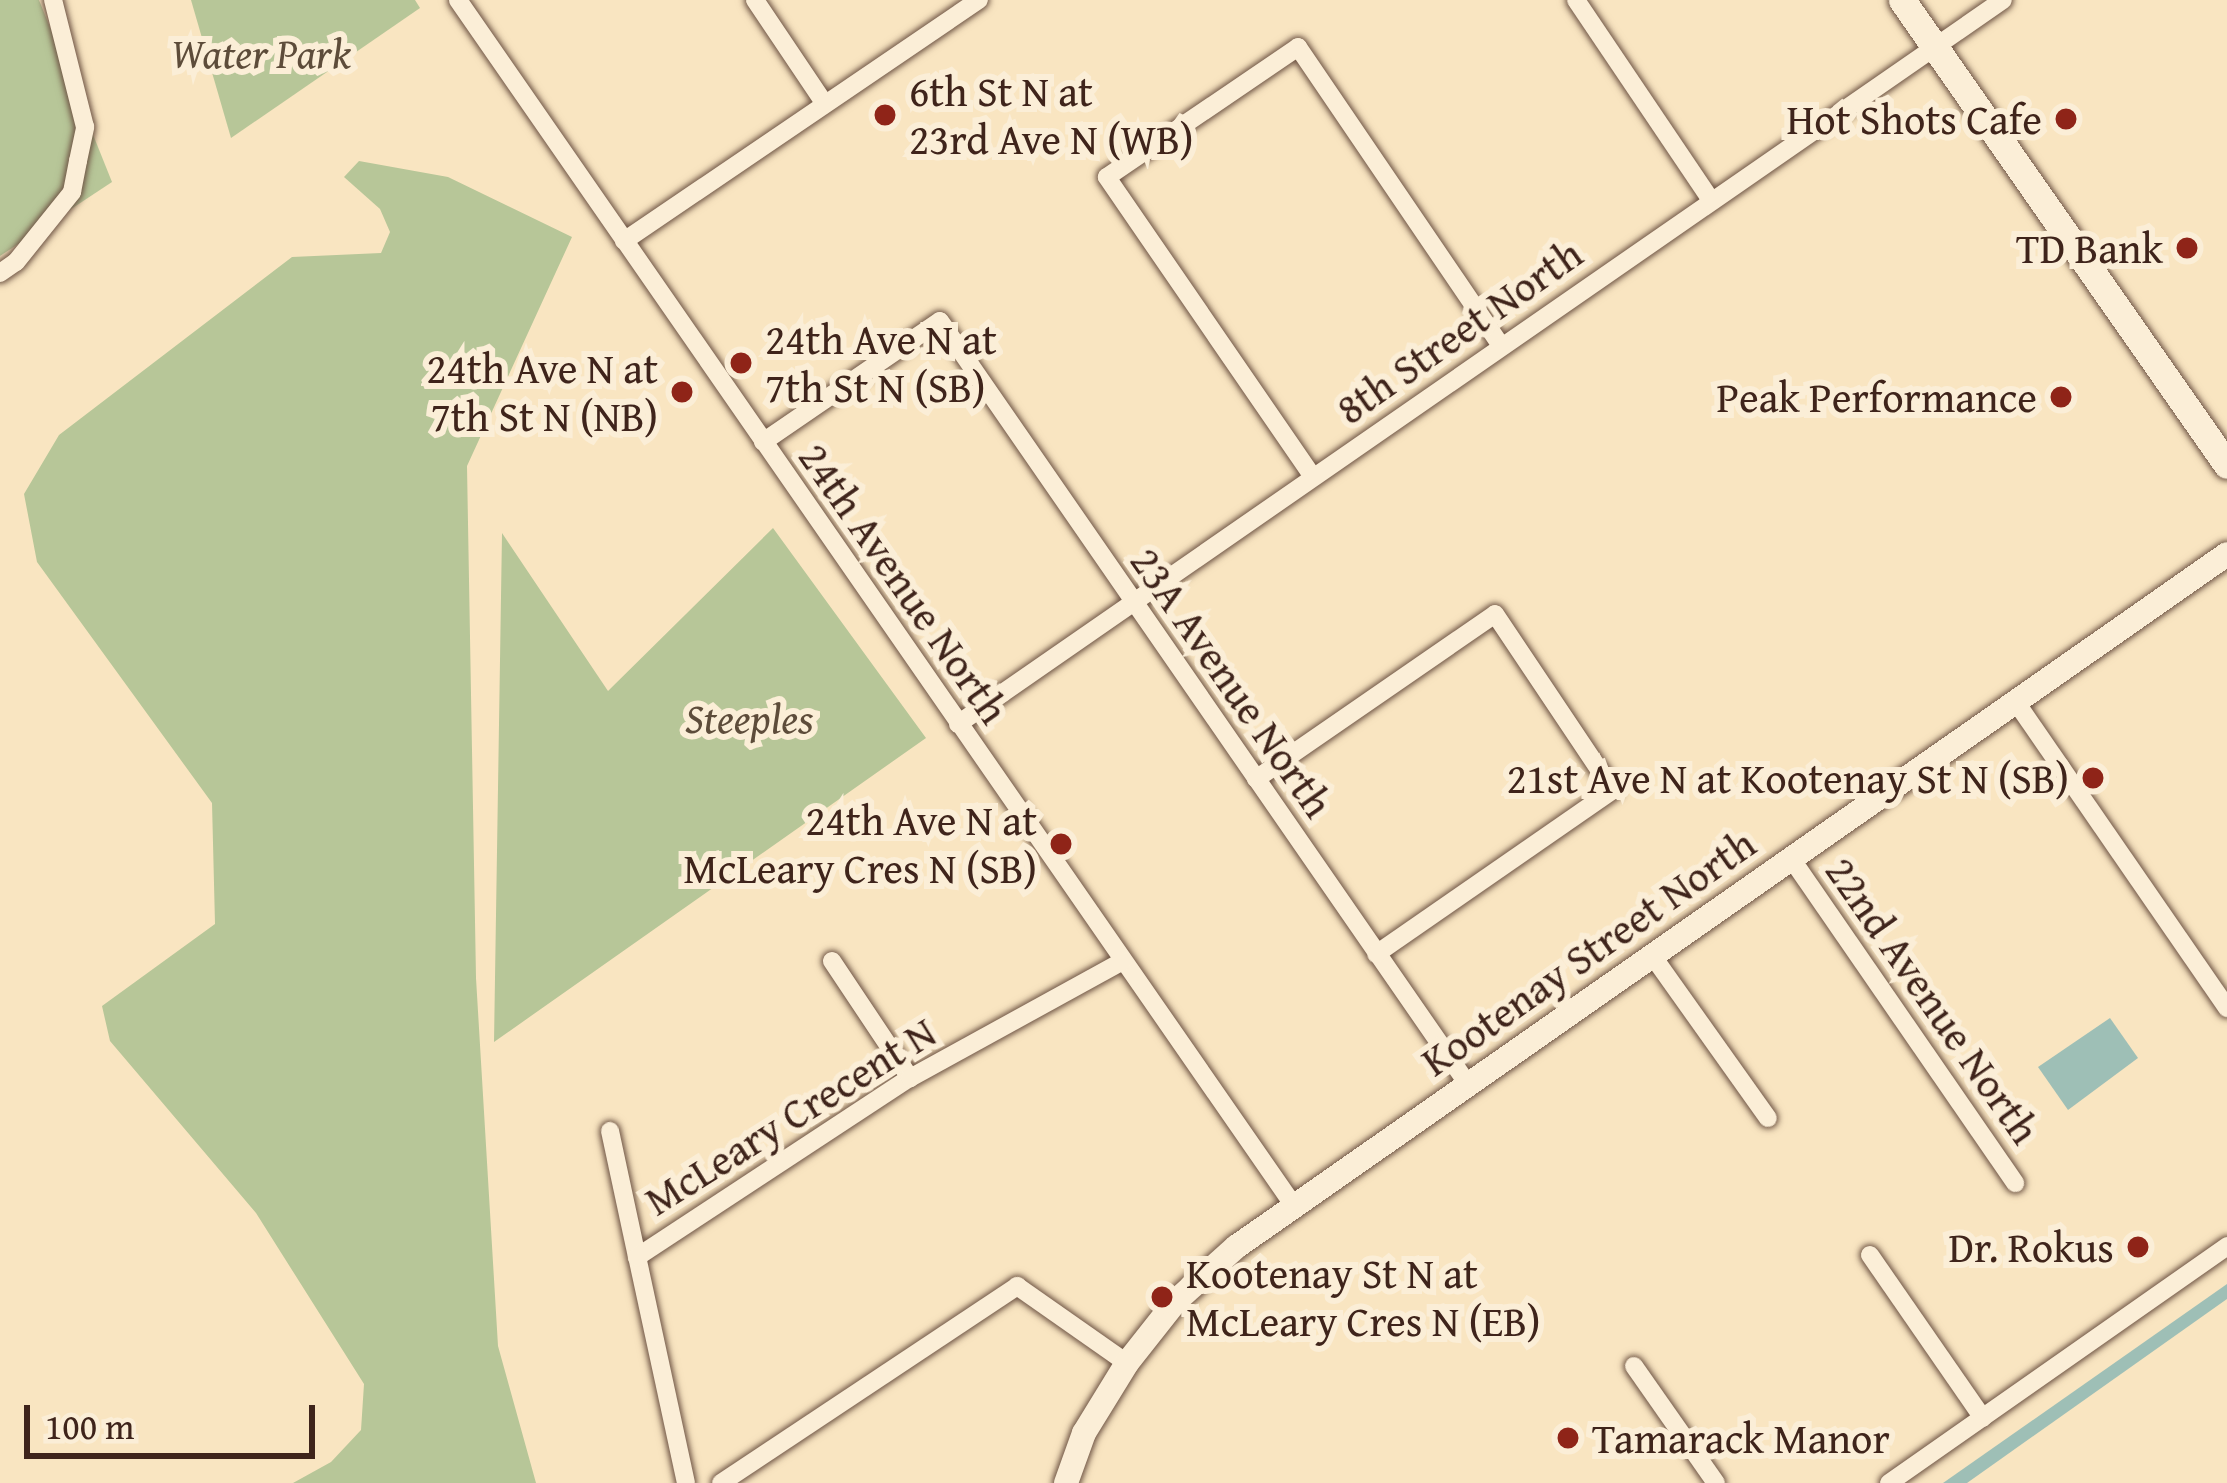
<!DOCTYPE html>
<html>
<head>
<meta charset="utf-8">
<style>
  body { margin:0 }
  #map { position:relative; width:2227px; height:1483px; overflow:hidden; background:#f9e5c1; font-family:"Gentium Book Plus",serif }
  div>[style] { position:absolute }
  .green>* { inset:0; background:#b7c698 }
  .water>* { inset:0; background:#9ebfb6 }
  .roads { filter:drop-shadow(0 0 3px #6e5444) drop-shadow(0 0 3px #6e5444) }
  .minor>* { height:18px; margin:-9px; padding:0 9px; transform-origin:9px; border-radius:9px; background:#fbeed7 }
  .tertiary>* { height:24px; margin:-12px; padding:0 12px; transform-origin:12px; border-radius:12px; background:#fbeed7 }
  .secondary>* { height:27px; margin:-13.5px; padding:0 13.5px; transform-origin:13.5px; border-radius:13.5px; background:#fbeed7 }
  .dots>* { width:33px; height:33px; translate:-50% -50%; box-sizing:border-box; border:6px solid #fbeed7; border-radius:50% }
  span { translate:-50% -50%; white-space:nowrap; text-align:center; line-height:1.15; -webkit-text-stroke:12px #fbeed7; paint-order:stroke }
  .park-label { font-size:42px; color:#5d4c3a; font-style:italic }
  .poi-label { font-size:42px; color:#3f241b }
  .left { translate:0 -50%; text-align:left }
  .right { translate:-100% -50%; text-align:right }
  .street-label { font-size:42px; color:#3f241b }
  .scale { position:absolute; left:24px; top:1405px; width:291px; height:54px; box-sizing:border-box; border:6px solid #3f241b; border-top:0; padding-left:15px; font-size:36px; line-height:42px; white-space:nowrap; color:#3f241b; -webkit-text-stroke:9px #fbeed7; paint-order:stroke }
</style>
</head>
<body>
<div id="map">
  <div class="green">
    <div style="clip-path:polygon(0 0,39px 0,112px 182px,0 256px)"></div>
    <div style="clip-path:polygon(191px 0,415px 0,420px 8px,231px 138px)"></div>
    <div style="clip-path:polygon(359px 161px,448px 177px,572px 237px,467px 466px,476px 978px,498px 1346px,536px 1483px,293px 1483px,331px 1462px,361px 1430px,364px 1384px,256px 1213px,110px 1041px,102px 1006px,215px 924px,212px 803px,37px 562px,24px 494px,59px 435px,292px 257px,381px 253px,390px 232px,380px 209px,344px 177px)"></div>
    <div style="clip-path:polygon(773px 528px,926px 738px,494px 1042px,502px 533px,608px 691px)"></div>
  </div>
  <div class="water">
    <div style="clip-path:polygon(2110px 1018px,2138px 1058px,2068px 1110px,2038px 1067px)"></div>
    <div style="clip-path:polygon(2227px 1284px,2227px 1299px,1967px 1483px,1943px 1483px)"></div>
  </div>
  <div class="roads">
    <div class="minor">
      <div style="left:458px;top:0;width:1467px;rotate:55.27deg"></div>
      <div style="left:755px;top:0;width:125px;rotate:56.1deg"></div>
      <div style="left:1576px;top:0;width:240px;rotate:56deg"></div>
      <div style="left:624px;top:241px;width:429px;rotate:-34.2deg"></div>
      <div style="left:0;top:273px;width:19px;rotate:-35deg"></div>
      <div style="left:16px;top:262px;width:90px;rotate:-51.3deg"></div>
      <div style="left:72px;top:192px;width:32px;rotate:-79deg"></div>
      <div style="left:78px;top:161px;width:35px;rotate:-78deg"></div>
      <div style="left:85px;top:127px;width:131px;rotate:-104.1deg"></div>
      <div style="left:763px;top:442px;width:214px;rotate:-34.4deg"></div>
      <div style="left:940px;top:321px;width:926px;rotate:55.33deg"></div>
      <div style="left:1313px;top:477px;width:364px;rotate:-124.5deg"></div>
      <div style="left:1107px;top:177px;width:231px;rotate:-34.2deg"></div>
      <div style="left:1298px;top:47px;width:361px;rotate:55.8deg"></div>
      <div style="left:2016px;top:702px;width:372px;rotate:55.4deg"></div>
      <div style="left:958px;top:724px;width:1271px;rotate:-34.72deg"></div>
      <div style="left:1256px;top:779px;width:290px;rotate:-34.6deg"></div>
      <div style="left:1495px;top:614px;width:212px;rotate:56.2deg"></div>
      <div style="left:1613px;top:790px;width:288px;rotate:145.3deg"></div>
      <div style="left:1791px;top:858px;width:395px;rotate:55.4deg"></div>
      <div style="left:1652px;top:955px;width:200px;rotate:54.6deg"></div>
      <div style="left:832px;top:961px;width:141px;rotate:56.3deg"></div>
      <div style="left:610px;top:1131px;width:129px;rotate:77.9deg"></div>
      <div style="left:1870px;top:1255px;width:198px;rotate:55.3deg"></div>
      <div style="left:1634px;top:1366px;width:143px;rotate:55deg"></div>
      <div style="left:686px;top:1483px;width:231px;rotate:-102.2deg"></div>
      <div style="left:637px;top:1257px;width:326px;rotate:-33.3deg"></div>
      <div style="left:910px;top:1078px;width:243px;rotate:-28.8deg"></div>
      <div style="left:721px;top:1483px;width:356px;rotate:-33.6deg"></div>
      <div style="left:1017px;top:1286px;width:134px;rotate:35deg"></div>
      <div style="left:1889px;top:1483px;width:413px;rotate:-35deg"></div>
    </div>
    <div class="tertiary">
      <div style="left:1066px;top:1483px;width:53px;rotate:-70.2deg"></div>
      <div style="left:1084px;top:1433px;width:82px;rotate:-58.4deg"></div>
      <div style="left:1127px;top:1363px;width:79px;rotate:-51.7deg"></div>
      <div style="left:1176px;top:1301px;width:81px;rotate:-42deg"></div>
      <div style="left:1236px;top:1247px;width:1209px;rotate:-34.96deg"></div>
    </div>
    <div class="secondary">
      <div style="left:1902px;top:0;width:567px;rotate:55.05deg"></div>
    </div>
  </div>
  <div class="dots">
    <div style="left:885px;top:115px;background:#8f2418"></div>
    <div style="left:2066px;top:119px;background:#8f2418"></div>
    <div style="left:2187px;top:248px;background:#8f2418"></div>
    <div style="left:741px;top:363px;background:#8f2418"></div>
    <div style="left:682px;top:392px;background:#8f2418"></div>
    <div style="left:2061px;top:397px;background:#8f2418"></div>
    <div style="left:2093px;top:778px;background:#8f2418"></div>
    <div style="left:1061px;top:844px;background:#8f2418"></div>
    <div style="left:2138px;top:1247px;background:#8f2418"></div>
    <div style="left:1162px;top:1297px;background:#8f2418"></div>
    <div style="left:1568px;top:1438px;background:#8f2418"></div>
  </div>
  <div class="park-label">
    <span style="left:261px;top:53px">Water Park</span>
    <span style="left:749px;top:718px">Steeples</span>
  </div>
  <div class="poi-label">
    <span class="left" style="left:909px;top:115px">6th St N at<br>23rd Ave N (WB)</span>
    <span class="right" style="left:2042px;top:119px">Hot Shots Cafe</span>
    <span class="right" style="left:2163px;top:248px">TD Bank</span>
    <span class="left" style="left:765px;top:363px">24th Ave N at<br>7th St N (SB)</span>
    <span class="right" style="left:658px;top:392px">24th Ave N at<br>7th St N (NB)</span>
    <span class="right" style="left:2037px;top:397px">Peak Performance</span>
    <span class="right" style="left:2069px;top:778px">21st Ave N at Kootenay St N (SB)</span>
    <span class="right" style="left:1037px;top:844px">24th Ave N at<br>McLeary Cres N (SB)</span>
    <span class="right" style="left:2114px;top:1247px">Dr. Rokus</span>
    <span class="left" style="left:1186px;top:1297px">Kootenay St N at<br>McLeary Cres N (EB)</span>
    <span class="left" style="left:1592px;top:1438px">Tamarack Manor</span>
  </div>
  <div class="street-label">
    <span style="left:1459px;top:331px;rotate:-35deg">8th Street North</span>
    <span style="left:904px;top:583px;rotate:55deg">24th Avenue North</span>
    <span style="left:1232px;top:682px;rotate:55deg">23A Avenue North</span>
    <span style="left:1588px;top:952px;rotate:-35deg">Kootenay Street North</span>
    <span style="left:1933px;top:1000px;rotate:55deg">22nd Avenue North</span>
    <span style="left:790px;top:1116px;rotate:-32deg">McLeary Crecent N</span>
  </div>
  <div class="scale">100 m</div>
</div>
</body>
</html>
